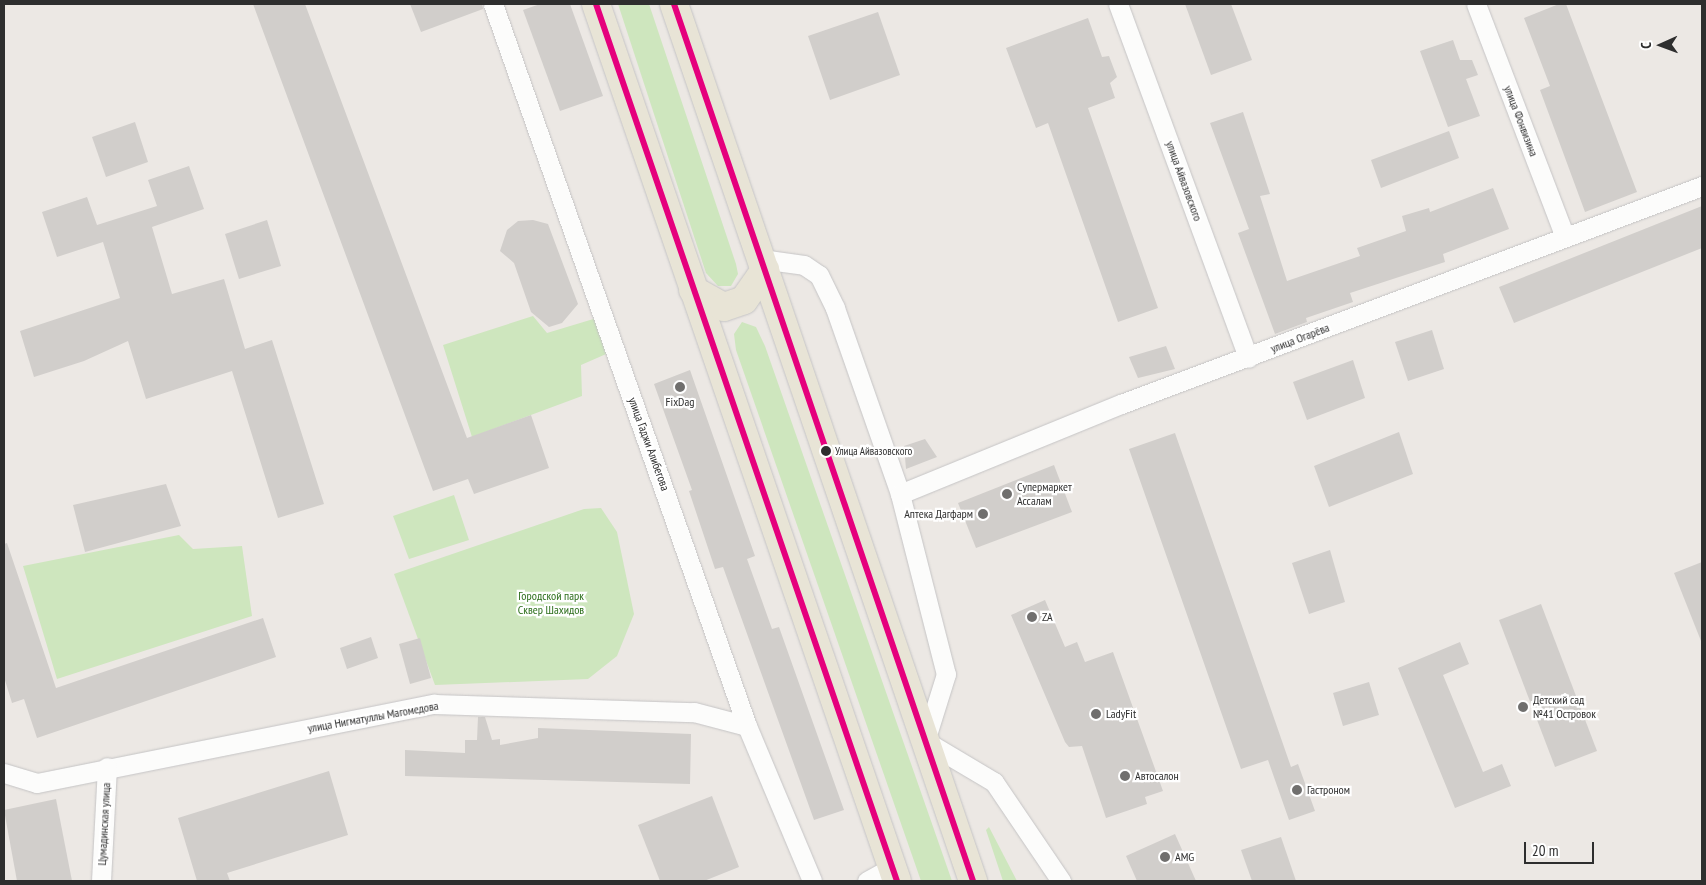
<!DOCTYPE html>
<html>
<head>
<meta charset="utf-8">
<style>
  body { margin:0 }
  #map { position:relative; width:1706px; height:885px; overflow:hidden; background:#ece8e4; font-family:"PT Sans Narrow",sans-serif }
  div>[style] { position:absolute }
  .green>* { inset:0; background:#cee6be }
  .building>* { inset:0; background:#d1cecb }
  .roads { filter:drop-shadow(0 0 1px #c5c4c5) drop-shadow(0 0 1px #c5c4c5) }
  .street>* { height:19px; margin:-9.5px; padding:0 9.5px; transform-origin:9.5px; border-radius:9.5px; background:#fcfcfb }
  .primary>* { height:28px; margin:-14px; padding:0 14px; transform-origin:14px; border-radius:14px; background:#e8e4d6 }
  .bus-1>* { height:6px; margin:-3px; padding:0 3px; transform-origin:3px; border-radius:3px; background:#e5007d }
  .dots>* { width:14px; height:14px; translate:-50% -50%; box-sizing:border-box; border:2px solid #fff; border-radius:50% }
  span { translate:-50% -50%; white-space:nowrap; text-align:center; line-height:1.15; -webkit-text-stroke:4.5px #fff; paint-order:stroke }
  .bus-label { font-size:11px; color:#2e2e2e }
  .left { translate:0 -50%; text-align:left }
  .street-label { font-size:12px; color:#2e2e2e }
  .poi-label { font-size:12px; color:#2e2e2e }
  .right { translate:-100% -50%; text-align:right }
  .park-label { font-size:12px; color:#2c6e1b }
  .frame { position:absolute; inset:0; border:5px solid #2e2e2e; pointer-events:none }
  .north { position:absolute; left:1636px; top:20px; width:50px; height:50px; -webkit-text-stroke:4px #fff; paint-order:stroke; rotate:268deg; font-size:14px; font-weight:700; line-height:20px; text-align:center; color:#2e2e2e }
  .north::after { content:''; display:block; margin:auto; width:18px; height:22px; background:#2e2e2e; clip-path:polygon(50% 0,100% 100%,50% 72%,0 100%) }
  .scale { position:absolute; left:1524px; top:842px; width:70px; height:22px; box-sizing:border-box; border:2px solid #2e2e2e; border-top:0; padding-left:6px; font-size:15px; line-height:18px; white-space:nowrap; color:#2e2e2e; -webkit-text-stroke:4px #fff; paint-order:stroke }
</style>
</head>
<body>
<div id="map">
  <div class="green">
    <div style="clip-path:polygon(618px 4px,649px 4px,736px 264px,738px 274px,731px 286px,718px 286px,706px 273px)"></div>
    <div style="clip-path:polygon(533px 316px,547px 333px,600px 317px,613px 351px,581px 365px,582px 396px,472px 437px,443px 345px)"></div>
    <div style="clip-path:polygon(742px 322px,756px 327px,765px 346px,952px 881px,921px 881px,736px 350px,734px 334px)"></div>
    <div style="clip-path:polygon(454px 495px,469px 540px,409px 559px,393px 516px)"></div>
    <div style="clip-path:polygon(601px 508px,617px 532px,634px 614px,617px 656px,588px 679px,435px 685px,394px 574px,584px 509px)"></div>
    <div style="clip-path:polygon(179px 535px,193px 549px,242px 546px,252px 616px,57px 679px,23px 566px)"></div>
    <div style="clip-path:polygon(989px 827px,1017px 881px,1003px 881px,986px 830px)"></div>
  </div>
  <div class="building">
    <div style="clip-path:polygon(253px 4px,305px 4px,467px 438px,531px 415px,549px 468px,474px 494px,468px 479px,433px 491px)"></div>
    <div style="clip-path:polygon(410px 4px,482px 4px,483px 9px,421px 32px)"></div>
    <div style="clip-path:polygon(540px 4px,570px 4px,603px 96px,560px 111px,523px 10px)"></div>
    <div style="clip-path:polygon(1185px 4px,1231px 4px,1252px 60px,1211px 75px)"></div>
    <div style="clip-path:polygon(1559px 4px,1566px 4px,1637px 192px,1585px 212px,1540px 90px,1550px 86px,1524px 18px)"></div>
    <div style="clip-path:polygon(878px 12px,900px 75px,830px 100px,808px 36px)"></div>
    <div style="clip-path:polygon(1088px 18px,1102px 57px,1109px 56px,1117px 77px,1110px 83px,1115px 98px,1088px 108px,1158px 308px,1118px 322px,1048px 123px,1036px 128px,1006px 48px)"></div>
    <div style="clip-path:polygon(1453px 40px,1460px 60px,1472px 60px,1478px 75px,1466px 79px,1480px 116px,1448px 127px,1420px 51px)"></div>
    <div style="clip-path:polygon(1243px 112px,1270px 194px,1260px 196px,1287px 281px,1360px 256px,1357px 248px,1406px 231px,1402px 216px,1429px 208px,1430px 212px,1493px 188px,1509px 229px,1443px 254px,1445px 262px,1350px 293px,1353px 302px,1306px 318px,1307px 322px,1275px 334px,1238px 233px,1249px 229px,1210px 123px)"></div>
    <div style="clip-path:polygon(135px 122px,148px 162px,106px 177px,92px 137px)"></div>
    <div style="clip-path:polygon(1449px 131px,1459px 158px,1381px 188px,1371px 160px)"></div>
    <div style="clip-path:polygon(189px 166px,204px 209px,152px 227px,172px 294px,224px 279px,245px 349px,272px 340px,324px 504px,278px 518px,232px 371px,146px 399px,128px 341px,84px 361px,34px 377px,20px 331px,120px 298px,103px 242px,57px 257px,42px 212px,87px 197px,97px 225px,157px 206px,148px 180px)"></div>
    <div style="clip-path:polygon(1702px 206px,1702px 248px,1514px 323px,1499px 287px)"></div>
    <div style="clip-path:polygon(267px 220px,281px 266px,239px 279px,225px 234px)"></div>
    <div style="clip-path:polygon(533px 220px,548px 224px,578px 304px,562px 323px,549px 327px,531px 312px,514px 263px,500px 251px,507px 230px,518px 221px)"></div>
    <div style="clip-path:polygon(1432px 330px,1444px 369px,1408px 381px,1395px 342px)"></div>
    <div style="clip-path:polygon(1166px 346px,1175px 369px,1138px 378px,1129px 357px)"></div>
    <div style="clip-path:polygon(1353px 360px,1365px 398px,1307px 420px,1293px 382px)"></div>
    <div style="clip-path:polygon(690px 370px,755px 556px,747px 559px,772px 629px,779px 627px,844px 810px,814px 820px,723px 567px,715px 569px,689px 491px,692px 490px,654px 384px)"></div>
    <div style="clip-path:polygon(1399px 432px,1413px 474px,1329px 507px,1314px 466px)"></div>
    <div style="clip-path:polygon(1175px 433px,1291px 767px,1298px 764px,1315px 811px,1289px 820px,1268px 760px,1241px 769px,1129px 449px)"></div>
    <div style="clip-path:polygon(925px 439px,937px 457px,906px 469px,904px 446px)"></div>
    <div style="clip-path:polygon(1054px 465px,1072px 512px,976px 548px,958px 503px)"></div>
    <div style="clip-path:polygon(166px 484px,181px 526px,85px 552px,73px 505px)"></div>
    <div style="clip-path:polygon(7px 543px,56px 688px,263px 618px,276px 657px,37px 738px,24px 699px,12px 703px,4px 677px,4px 544px)"></div>
    <div style="clip-path:polygon(1330px 550px,1345px 602px,1309px 614px,1292px 563px)"></div>
    <div style="clip-path:polygon(1702px 562px,1702px 641px,1701px 641px,1674px 573px)"></div>
    <div style="clip-path:polygon(1045px 600px,1065px 647px,1077px 642px,1085px 662px,1113px 652px,1163px 791px,1145px 797px,1147px 804px,1106px 818px,1082px 746px,1069px 747px,1065px 742px,1011px 615px)"></div>
    <div style="clip-path:polygon(1541px 604px,1597px 751px,1555px 767px,1499px 620px)"></div>
    <div style="clip-path:polygon(371px 637px,378px 658px,347px 669px,340px 648px)"></div>
    <div style="clip-path:polygon(420px 638px,431px 678px,410px 684px,399px 644px)"></div>
    <div style="clip-path:polygon(1460px 642px,1469px 664px,1443px 675px,1483px 772px,1502px 764px,1511px 786px,1455px 808px,1398px 668px)"></div>
    <div style="clip-path:polygon(1369px 682px,1379px 715px,1343px 726px,1333px 693px)"></div>
    <div style="clip-path:polygon(478px 717px,485px 717px,492px 740px,500px 739px,500px 745px,538px 738px,538px 728px,691px 734px,690px 784px,405px 776px,405px 750px,465px 753px,465px 740px,477px 740px)"></div>
    <div style="clip-path:polygon(329px 771px,348px 835px,227px 873px,230px 881px,197px 881px,178px 818px)"></div>
    <div style="clip-path:polygon(712px 796px,739px 867px,704px 881px,660px 881px,638px 825px)"></div>
    <div style="clip-path:polygon(56px 799px,72px 881px,17px 881px,4px 810px)"></div>
    <div style="clip-path:polygon(1175px 834px,1196px 881px,1137px 881px,1126px 856px)"></div>
    <div style="clip-path:polygon(1281px 837px,1296px 881px,1252px 881px,1241px 850px)"></div>
  </div>
  <div class="roads">
    <div class="street">
      <div style="left:493px;top:4px;width:765px;rotate:70.62deg"></div>
      <div style="left:747px;top:726px;width:168px;rotate:67.2deg"></div>
      <div style="left:1118px;top:4px;width:377px;rotate:69.8deg"></div>
      <div style="left:1476px;top:4px;width:249px;rotate:69.1deg"></div>
      <div style="left:761px;top:259px;width:43px;rotate:7.9deg"></div>
      <div style="left:804px;top:265px;width:18px;rotate:34deg"></div>
      <div style="left:819px;top:275px;width:37px;rotate:64deg"></div>
      <div style="left:835px;top:308px;width:197px;rotate:70.7deg"></div>
      <div style="left:900px;top:494px;width:186px;rotate:75.7deg"></div>
      <div style="left:946px;top:674px;width:70px;rotate:107.4deg"></div>
      <div style="left:925px;top:741px;width:80px;rotate:30.7deg"></div>
      <div style="left:994px;top:782px;width:120px;rotate:55.9deg"></div>
      <div style="left:900px;top:494px;width:239px;rotate:-22.2deg"></div>
      <div style="left:1121px;top:404px;width:621px;rotate:-20.57deg"></div>
      <div style="left:4px;top:773px;width:34px;rotate:17deg"></div>
      <div style="left:37px;top:783px;width:405px;rotate:-11.3deg"></div>
      <div style="left:434px;top:704px;width:260px;rotate:1.8deg"></div>
      <div style="left:694px;top:712px;width:55px;rotate:14.8deg"></div>
      <div style="left:101px;top:881px;width:114px;rotate:-87deg"></div>
      <div style="left:867px;top:881px;width:29px;rotate:-29deg"></div>
    </div>
    <div class="primary">
      <div style="left:596px;top:4px;width:927px;rotate:71.06deg"></div>
      <div style="left:674px;top:4px;width:927px;rotate:71.17deg"></div>
      <div style="left:693px;top:290px;width:35px;rotate:29deg"></div>
      <div style="left:724px;top:307px;width:21px;rotate:-19deg"></div>
      <div style="left:744px;top:300px;width:37px;rotate:-55deg"></div>
    </div>
  </div>
  <div class="bus-1">
    <div style="left:596px;top:4px;width:927px;rotate:71.06deg"></div>
    <div style="left:674px;top:4px;width:927px;rotate:71.17deg"></div>
  </div>
  <div class="dots">
    <div style="left:680px;top:387px;background:#706f6e"></div>
    <div style="left:826px;top:451px;background:#2e2e2e"></div>
    <div style="left:1007px;top:494px;background:#706f6e"></div>
    <div style="left:983px;top:514px;background:#706f6e"></div>
    <div style="left:1032px;top:617px;background:#706f6e"></div>
    <div style="left:1523px;top:707px;background:#706f6e"></div>
    <div style="left:1096px;top:714px;background:#706f6e"></div>
    <div style="left:1125px;top:776px;background:#706f6e"></div>
    <div style="left:1297px;top:790px;background:#706f6e"></div>
    <div style="left:1165px;top:857px;background:#706f6e"></div>
  </div>
  <div class="bus-label">
    <span class="left" style="left:835px;top:451px">Улица Айвазовского</span>
  </div>
  <div class="street-label">
    <span style="left:1521px;top:121px;rotate:69deg">улица Фонвизина</span>
    <span style="left:1184px;top:181px;rotate:70deg">улица Айвазовского</span>
    <span style="left:1300px;top:338px;rotate:-21deg">улица Огарёва</span>
    <span style="left:649px;top:444px;rotate:70deg">улица Гаджи Алибегова</span>
    <span style="left:373px;top:717px;rotate:-10deg">улица Нигматуллы Магомедова</span>
    <span style="left:104px;top:824px;rotate:-87deg">Цумадинская улица</span>
  </div>
  <div class="poi-label">
    <span style="left:680px;top:402px">FixDag</span>
    <span class="left" style="left:1017px;top:494px">Супермаркет<br>Ассалам</span>
    <span class="right" style="left:973px;top:514px">Аптека Дагфарм</span>
    <span class="left" style="left:1042px;top:617px">ZA</span>
    <span class="left" style="left:1533px;top:707px">Детский сад<br>№41 Островок</span>
    <span class="left" style="left:1106px;top:714px">LadyFit</span>
    <span class="left" style="left:1135px;top:776px">Автосалон</span>
    <span class="left" style="left:1307px;top:790px">Гастроном</span>
    <span class="left" style="left:1175px;top:857px">AMG</span>
  </div>
  <div class="park-label">
    <span style="left:551px;top:603px">Городской парк<br>Сквер Шахидов</span>
  </div>
  <div class="frame"></div>
  <div class="north">С</div>
  <div class="scale">20 m</div>
</div>
</body>
</html>
